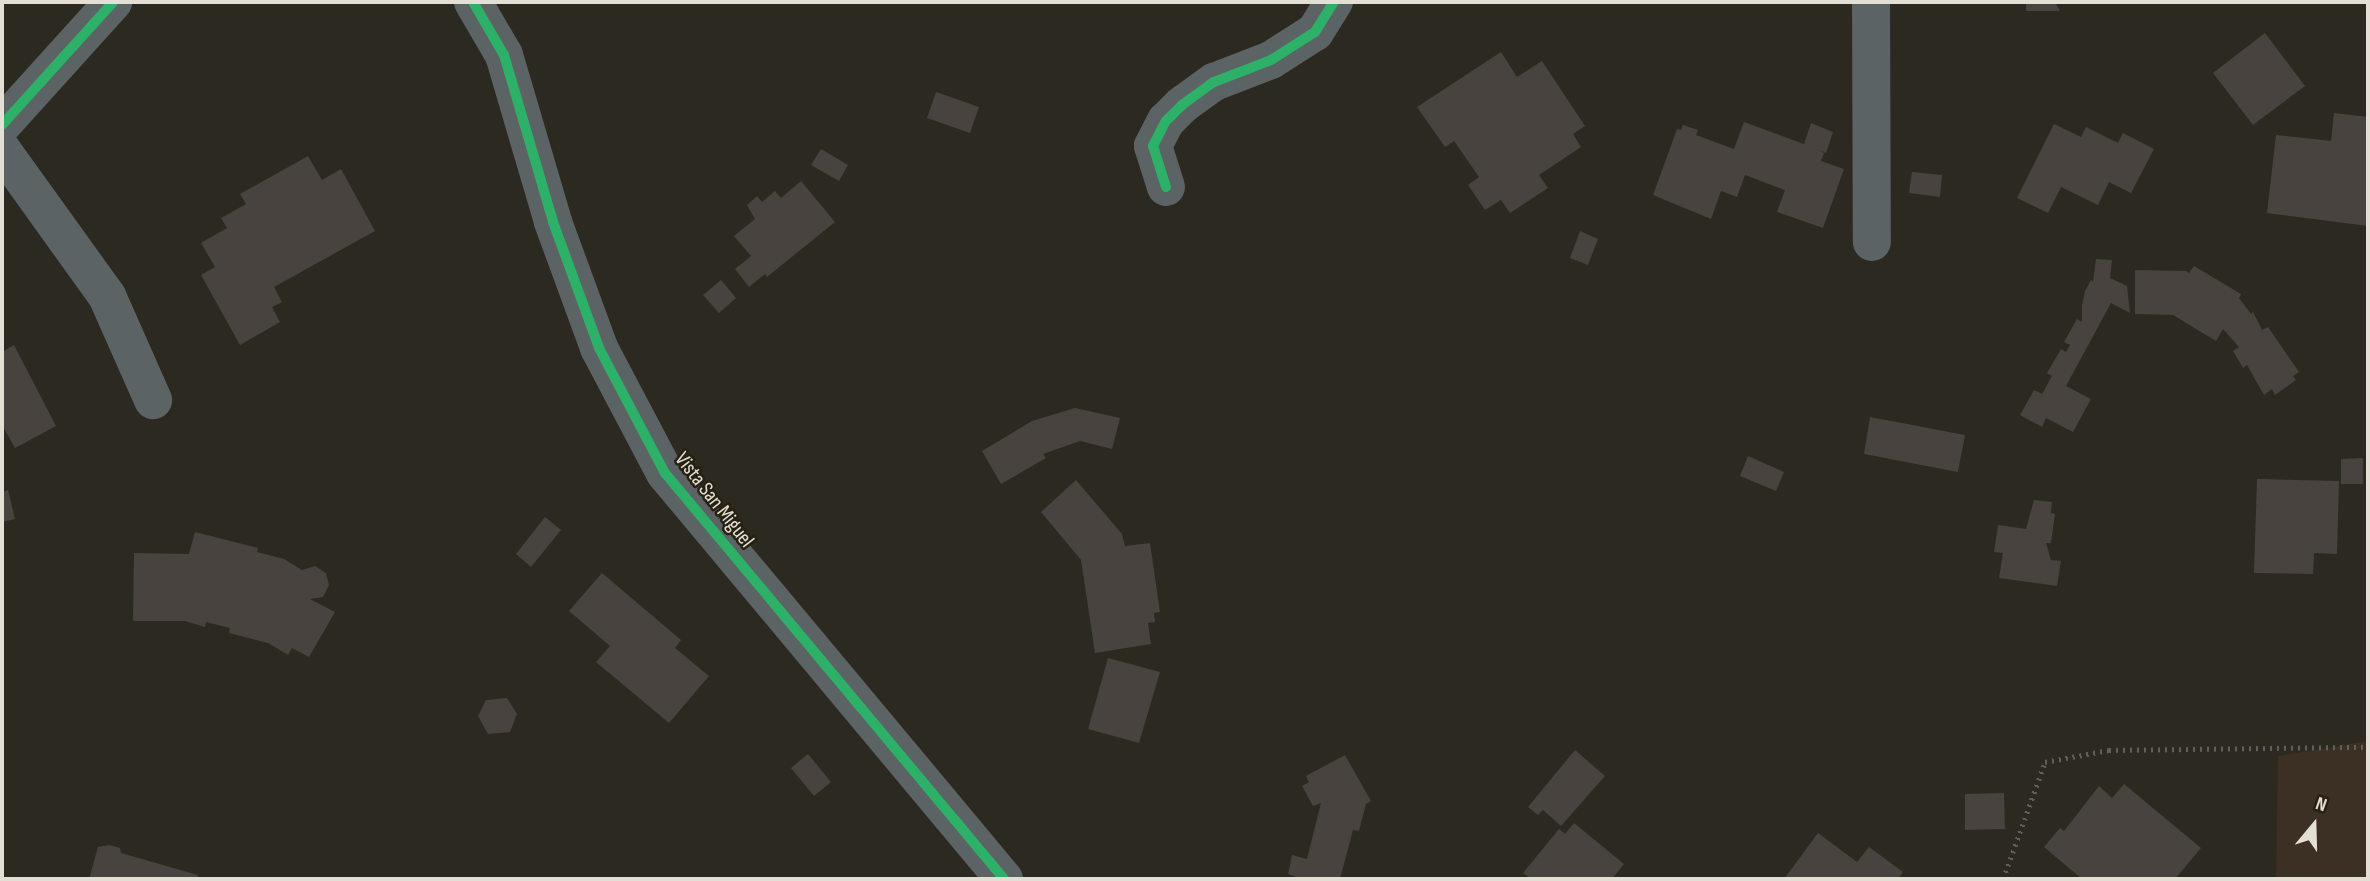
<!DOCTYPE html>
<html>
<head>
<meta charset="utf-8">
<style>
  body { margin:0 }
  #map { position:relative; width:2370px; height:881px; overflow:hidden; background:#2c2920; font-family:"Sofia Sans Condensed",sans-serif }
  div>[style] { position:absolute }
  .education>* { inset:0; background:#3c2f23 }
  .building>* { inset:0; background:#48433e }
  .path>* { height:4.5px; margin-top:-2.25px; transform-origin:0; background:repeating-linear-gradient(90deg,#5e605d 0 2px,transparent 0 7px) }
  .minor>* { height:38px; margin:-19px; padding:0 19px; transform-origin:19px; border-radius:19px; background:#5c6364 }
  .cycleway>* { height:10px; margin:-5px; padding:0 5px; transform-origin:5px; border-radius:5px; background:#2db169 }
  span { translate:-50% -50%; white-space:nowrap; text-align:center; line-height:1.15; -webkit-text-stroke:5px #272112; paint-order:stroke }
  .street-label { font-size:21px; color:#e3dfd5 }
  .frame { position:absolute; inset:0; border:4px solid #e3dfd5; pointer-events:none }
  .north { position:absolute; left:2279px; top:790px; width:70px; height:70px; -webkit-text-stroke:5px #272112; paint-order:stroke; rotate:19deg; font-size:19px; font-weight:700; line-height:28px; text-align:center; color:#e3dfd5 }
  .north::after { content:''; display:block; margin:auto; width:24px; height:32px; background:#e3dfd5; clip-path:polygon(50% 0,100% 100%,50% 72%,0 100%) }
</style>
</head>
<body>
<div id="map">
  <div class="education">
    <div style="clip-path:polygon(2368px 741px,2368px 879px,2276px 879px,2278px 756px)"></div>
  </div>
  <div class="building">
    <div style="clip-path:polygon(2026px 2px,2055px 2px,2060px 11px,2026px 11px)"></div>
    <div style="clip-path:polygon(2265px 33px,2305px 86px,2253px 125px,2213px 73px)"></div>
    <div style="clip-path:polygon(1501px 52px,1517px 77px,1542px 61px,1585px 126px,1573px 134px,1581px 147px,1539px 175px,1548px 188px,1510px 213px,1501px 200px,1485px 210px,1468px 185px,1479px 177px,1454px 141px,1445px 147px,1417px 107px)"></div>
    <div style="clip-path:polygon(936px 92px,979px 107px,970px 133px,927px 118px)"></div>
    <div style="clip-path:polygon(2334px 113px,2368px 117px,2368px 226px,2267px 213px,2276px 135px,2331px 141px)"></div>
    <div style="clip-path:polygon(1744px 122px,1804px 144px,1811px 123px,1833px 132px,1826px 153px,1820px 150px,1824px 153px,1821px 161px,1844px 169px,1823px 228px,1777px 212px,1785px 190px,1745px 175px,1737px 197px,1721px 191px,1711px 219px,1653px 195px,1677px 129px,1681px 130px,1683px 125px,1698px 130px,1696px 135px,1734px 149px)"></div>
    <div style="clip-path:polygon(2054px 124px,2081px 137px,2086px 127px,2118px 143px,2123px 133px,2154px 149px,2131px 193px,2109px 182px,2098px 205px,2061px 187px,2048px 213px,2017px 198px)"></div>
    <div style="clip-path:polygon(821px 149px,848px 165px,839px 181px,811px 165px)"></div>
    <div style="clip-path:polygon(308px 156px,322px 180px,341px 169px,375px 231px,274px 287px,282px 302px,272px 307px,280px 322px,240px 345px,201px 275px,215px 267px,201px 243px,227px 228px,221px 218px,246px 204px,240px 194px)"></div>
    <div style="clip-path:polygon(1912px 172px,1942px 175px,1940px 197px,1909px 193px)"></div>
    <div style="clip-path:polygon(801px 181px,835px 222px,767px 277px,765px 274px,749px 287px,735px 269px,751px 256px,734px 236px,755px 219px,747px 205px,757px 196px,762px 202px,775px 191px,781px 198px)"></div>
    <div style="clip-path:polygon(1580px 231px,1598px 239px,1588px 265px,1570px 258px)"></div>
    <div style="clip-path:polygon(2096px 259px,2112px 260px,2110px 278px,2127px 286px,2130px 313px,2111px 303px,2066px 386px,2091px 399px,2073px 432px,2046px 418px,2042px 427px,2020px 415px,2034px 390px,2042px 394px,2052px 376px,2047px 373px,2061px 349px,2066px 352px,2070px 345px,2064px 342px,2077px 319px,2082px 322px,2082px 305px,2085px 291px,2091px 280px,2093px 282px)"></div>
    <div style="clip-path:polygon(2194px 266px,2241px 294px,2239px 298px,2251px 314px,2253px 312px,2262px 330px,2268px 327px,2299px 372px,2293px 376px,2296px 380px,2275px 395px,2272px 389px,2264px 395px,2247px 365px,2243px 368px,2233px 351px,2239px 347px,2223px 329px,2216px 341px,2173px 315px,2135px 314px,2135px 270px,2186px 271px,2189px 273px)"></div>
    <div style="clip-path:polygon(721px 280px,736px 298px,719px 313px,703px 295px)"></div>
    <div style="clip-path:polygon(14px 345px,56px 426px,15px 448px,2px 425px,2px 352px)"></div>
    <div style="clip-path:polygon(1075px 408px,1120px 418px,1112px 449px,1080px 441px,1043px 454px,1046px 458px,1001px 484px,982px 451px,1032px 421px)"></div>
    <div style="clip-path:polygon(1870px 417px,1965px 435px,1958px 472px,1864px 454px)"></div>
    <div style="clip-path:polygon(1748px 456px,1784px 472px,1776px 491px,1740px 476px)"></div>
    <div style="clip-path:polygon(2363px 458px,2363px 484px,2341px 484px,2341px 459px)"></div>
    <div style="clip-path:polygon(2257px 479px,2339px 481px,2337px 554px,2314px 553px,2313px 574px,2254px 573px)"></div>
    <div style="clip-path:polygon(1076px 480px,1122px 534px,1125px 546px,1150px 543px,1160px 612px,1154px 613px,1155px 622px,1148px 623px,1151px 644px,1095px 653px,1081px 560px,1041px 512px)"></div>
    <div style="clip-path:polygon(8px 490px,15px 519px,2px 522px,2px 492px)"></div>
    <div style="clip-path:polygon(2034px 500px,2052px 502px,2051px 513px,2055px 514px,2051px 543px,2046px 543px,2051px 560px,2061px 561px,2057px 586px,1999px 578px,2003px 553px,1994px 552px,1998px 525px,2026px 529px)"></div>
    <div style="clip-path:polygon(545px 517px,561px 530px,531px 567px,516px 554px)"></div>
    <div style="clip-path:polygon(195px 532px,258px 548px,257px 552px,284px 559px,302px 570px,315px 566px,326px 573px,329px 585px,323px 597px,310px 599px,335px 612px,309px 657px,292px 648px,288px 655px,268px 643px,229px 633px,230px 628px,206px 622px,205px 627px,185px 621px,133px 621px,134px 553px,189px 554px)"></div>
    <div style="clip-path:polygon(602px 573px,681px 640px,675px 648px,709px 676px,669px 723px,596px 662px,610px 646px,569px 611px)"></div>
    <div style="clip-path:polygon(1108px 658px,1160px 672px,1139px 743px,1088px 729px)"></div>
    <div style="clip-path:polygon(507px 698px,517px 714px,510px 732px,488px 734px,478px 716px,486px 700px)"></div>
    <div style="clip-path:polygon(1575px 750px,1605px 776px,1561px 826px,1543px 810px,1538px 815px,1528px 807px)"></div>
    <div style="clip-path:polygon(808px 754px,831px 782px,814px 796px,791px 768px)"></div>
    <div style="clip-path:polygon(1345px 755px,1371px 801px,1366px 804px,1359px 831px,1353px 830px,1340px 879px,1302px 879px,1288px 874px,1292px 855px,1307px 859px,1321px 803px,1313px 806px,1302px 786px,1309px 782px,1306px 776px)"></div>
    <div style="clip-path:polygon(2124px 784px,2201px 848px,2175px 879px,2082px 879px,2044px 847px,2060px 828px,2064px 831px,2099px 786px,2112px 798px)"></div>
    <div style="clip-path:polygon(2004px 793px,2005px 829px,1965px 830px,1965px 794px)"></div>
    <div style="clip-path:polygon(1574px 823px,1624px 864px,1612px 879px,1531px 879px,1523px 873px,1559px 829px,1565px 834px)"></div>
    <div style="clip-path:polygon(1818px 833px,1857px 862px,1869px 847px,1903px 872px,1898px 879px,1784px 879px)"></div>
    <div style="clip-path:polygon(109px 845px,120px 848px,121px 853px,198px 875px,197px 879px,89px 879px,98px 847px)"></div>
  </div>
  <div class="path">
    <div style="left:2003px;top:879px;width:124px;rotate:-70.3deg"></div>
    <div style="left:2045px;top:762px;width:65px;rotate:-10.6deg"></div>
    <div style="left:2109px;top:750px;width:259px;rotate:-0.7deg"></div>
  </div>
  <div class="minor">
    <div style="left:473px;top:2px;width:61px;rotate:59.7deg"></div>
    <div style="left:504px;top:55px;width:174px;rotate:73.6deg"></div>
    <div style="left:553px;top:222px;width:134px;rotate:69.9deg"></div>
    <div style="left:599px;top:348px;width:141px;rotate:62.2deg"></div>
    <div style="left:665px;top:473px;width:529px;rotate:50.14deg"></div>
    <div style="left:1871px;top:2px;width:240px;rotate:89.8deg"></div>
    <div style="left:2px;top:125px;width:166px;rotate:-47.9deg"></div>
    <div style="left:2px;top:150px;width:180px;rotate:54.3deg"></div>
    <div style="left:107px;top:296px;width:114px;rotate:66.1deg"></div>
    <div style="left:1166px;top:187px;width:43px;rotate:-107.6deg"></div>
    <div style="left:1153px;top:146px;width:28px;rotate:-63deg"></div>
    <div style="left:1166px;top:121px;width:23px;rotate:-45deg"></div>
    <div style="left:1182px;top:105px;width:39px;rotate:-36deg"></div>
    <div style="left:1214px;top:82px;width:61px;rotate:-21.1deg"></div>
    <div style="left:1271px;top:60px;width:52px;rotate:-32.5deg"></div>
    <div style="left:1315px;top:32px;width:36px;rotate:-58deg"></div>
  </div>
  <div class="cycleway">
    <div style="left:473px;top:2px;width:61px;rotate:59.7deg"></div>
    <div style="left:504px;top:55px;width:174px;rotate:73.6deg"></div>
    <div style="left:553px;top:222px;width:134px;rotate:69.9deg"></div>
    <div style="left:599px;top:348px;width:141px;rotate:62.2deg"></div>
    <div style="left:665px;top:473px;width:529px;rotate:50.14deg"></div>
    <div style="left:2px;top:125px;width:166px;rotate:-47.9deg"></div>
    <div style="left:1166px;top:187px;width:43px;rotate:-107.6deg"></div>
    <div style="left:1153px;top:146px;width:28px;rotate:-63deg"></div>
    <div style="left:1166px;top:121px;width:23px;rotate:-45deg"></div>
    <div style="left:1182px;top:105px;width:39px;rotate:-36deg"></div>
    <div style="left:1214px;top:82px;width:61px;rotate:-21.1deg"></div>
    <div style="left:1271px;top:60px;width:52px;rotate:-32.5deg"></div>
    <div style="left:1315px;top:32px;width:36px;rotate:-58deg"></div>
  </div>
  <div class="street-label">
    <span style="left:714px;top:500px;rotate:52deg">Vista San Miguel</span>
  </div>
  <div class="frame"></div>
  <div class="north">N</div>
</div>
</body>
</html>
